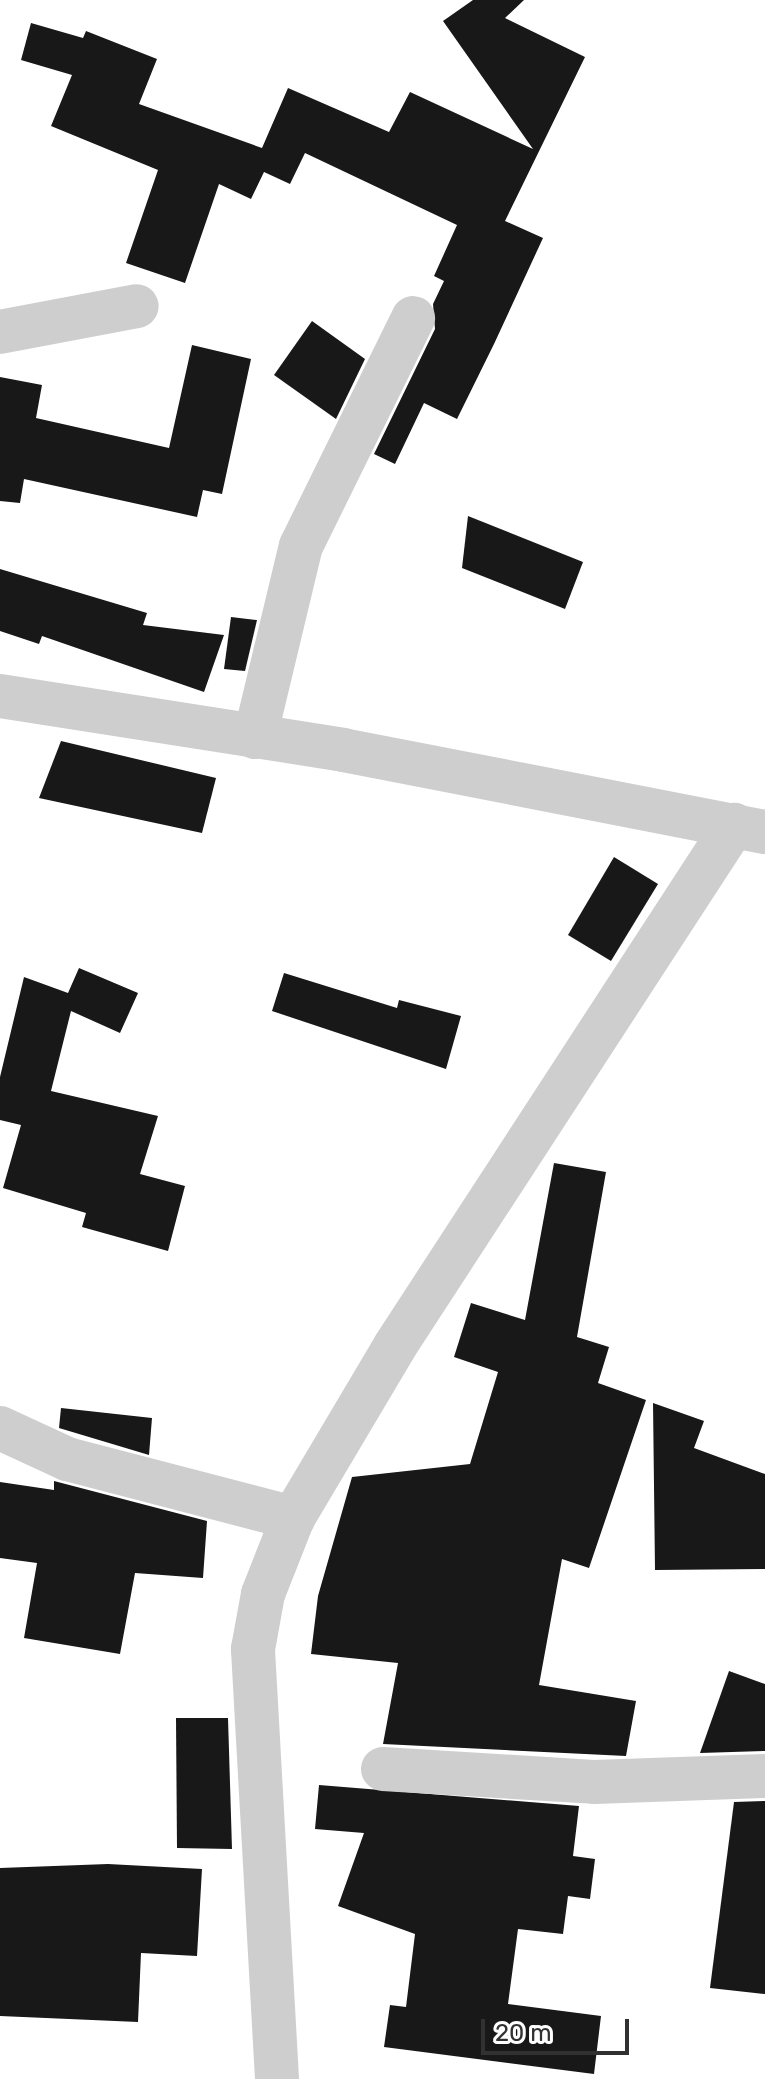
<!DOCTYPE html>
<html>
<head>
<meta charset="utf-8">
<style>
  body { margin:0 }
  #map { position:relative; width:765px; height:2079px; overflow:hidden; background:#fff; font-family:Rubik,sans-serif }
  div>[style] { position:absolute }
  .building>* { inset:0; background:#181818 }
  .street>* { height:44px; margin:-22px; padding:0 22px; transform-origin:22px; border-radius:22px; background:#cecece }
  span { translate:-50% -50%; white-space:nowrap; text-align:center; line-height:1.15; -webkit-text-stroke:8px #fff; paint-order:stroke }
  .scale { position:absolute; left:481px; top:2019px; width:148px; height:36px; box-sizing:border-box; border:4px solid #313131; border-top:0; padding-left:10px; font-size:24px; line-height:28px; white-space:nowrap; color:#313131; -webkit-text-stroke:6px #fff; paint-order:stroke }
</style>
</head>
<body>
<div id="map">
  <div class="building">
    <div style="clip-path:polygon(473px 0,524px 0,505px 18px,585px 57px,505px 221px,543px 238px,494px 344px,457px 419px,424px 403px,395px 464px,374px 454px,435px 329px,433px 304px,444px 281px,434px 276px,457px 225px,305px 153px,290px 184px,264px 172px,251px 199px,219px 184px,185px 283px,126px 263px,158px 170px,51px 126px,72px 75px,21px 60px,31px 23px,83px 38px,86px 31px,157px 59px,139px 104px,262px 148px,288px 88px,389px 132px,410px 92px,533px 149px,443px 21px)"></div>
    <div style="clip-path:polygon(312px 321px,365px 359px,336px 419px,274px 375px)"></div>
    <div style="clip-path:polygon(192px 345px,251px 359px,222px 494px,203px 490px,197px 517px,24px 479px,20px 503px,0 501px,0 377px,42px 385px,36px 418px,169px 448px)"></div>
    <div style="clip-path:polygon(468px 516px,583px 562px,565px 609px,462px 568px)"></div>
    <div style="clip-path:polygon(0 569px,147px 613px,143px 625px,224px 635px,204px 692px,42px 636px,39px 644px,0 631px)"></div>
    <div style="clip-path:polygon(231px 617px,257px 620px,245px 671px,224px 669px)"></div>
    <div style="clip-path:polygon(61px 741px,216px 778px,202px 833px,39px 798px)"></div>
    <div style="clip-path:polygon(614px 857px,658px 884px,611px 961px,568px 935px)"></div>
    <div style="clip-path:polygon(79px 968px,138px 993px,120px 1033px,71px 1011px,51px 1091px,158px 1116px,140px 1174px,185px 1186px,168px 1251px,82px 1227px,86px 1213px,3px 1188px,21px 1125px,0 1120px,0 1077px,24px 977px,68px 993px)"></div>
    <div style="clip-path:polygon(284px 973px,397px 1008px,399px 1000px,461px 1016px,446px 1069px,272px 1011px)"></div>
    <div style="clip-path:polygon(554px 1163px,606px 1172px,577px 1337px,609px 1347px,598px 1383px,646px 1400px,589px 1568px,562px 1559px,539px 1685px,636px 1701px,626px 1756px,383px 1744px,398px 1663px,311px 1654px,318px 1596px,352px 1477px,470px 1464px,498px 1372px,454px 1357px,471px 1303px,525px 1320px)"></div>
    <div style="clip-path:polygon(653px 1403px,704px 1421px,694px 1448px,765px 1474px,765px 1569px,655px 1570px)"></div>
    <div style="clip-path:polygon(61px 1408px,152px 1418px,149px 1455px,59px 1428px)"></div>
    <div style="clip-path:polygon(54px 1481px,207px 1521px,203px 1578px,135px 1573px,120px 1654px,24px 1638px,37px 1563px,0 1558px,0 1482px,54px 1490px)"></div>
    <div style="clip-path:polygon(729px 1671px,765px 1684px,765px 1751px,700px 1753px)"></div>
    <div style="clip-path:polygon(176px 1718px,228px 1718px,232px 1849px,177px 1848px)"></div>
    <div style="clip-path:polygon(319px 1785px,579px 1806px,573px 1856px,595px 1859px,590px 1899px,568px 1896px,563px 1934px,518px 1929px,508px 2004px,601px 2016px,594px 2074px,384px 2047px,390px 2005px,406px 2007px,415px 1934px,338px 1906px,364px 1833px,315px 1829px)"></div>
    <div style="clip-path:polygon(765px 1801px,765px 1994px,710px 1988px,734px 1802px)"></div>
    <div style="clip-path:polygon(108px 1864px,202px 1869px,197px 1956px,141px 1953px,138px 2022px,0 2016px,0 1868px)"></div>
  </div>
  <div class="street">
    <div style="left:0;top:332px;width:139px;rotate:-10.7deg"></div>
    <div style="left:0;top:696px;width:347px;rotate:8.9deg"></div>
    <div style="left:343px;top:750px;width:430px;rotate:11deg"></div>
    <div style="left:255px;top:737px;width:196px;rotate:-76.5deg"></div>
    <div style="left:301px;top:546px;width:254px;rotate:-63.8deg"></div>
    <div style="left:0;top:1428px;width:74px;rotate:24.8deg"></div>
    <div style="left:67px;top:1459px;width:234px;rotate:14.6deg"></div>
    <div style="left:383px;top:1769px;width:211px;rotate:3.5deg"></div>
    <div style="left:594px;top:1782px;width:171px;rotate:-2deg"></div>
    <div style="left:277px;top:2079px;width:431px;rotate:-93.2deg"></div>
    <div style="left:253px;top:1649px;width:56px;rotate:-79.7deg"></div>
    <div style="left:263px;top:1594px;width:82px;rotate:-68.5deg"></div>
    <div style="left:293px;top:1518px;width:200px;rotate:-59.3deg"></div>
    <div style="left:395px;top:1346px;width:622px;rotate:-56.95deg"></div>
  </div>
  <div class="scale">20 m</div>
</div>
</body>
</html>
